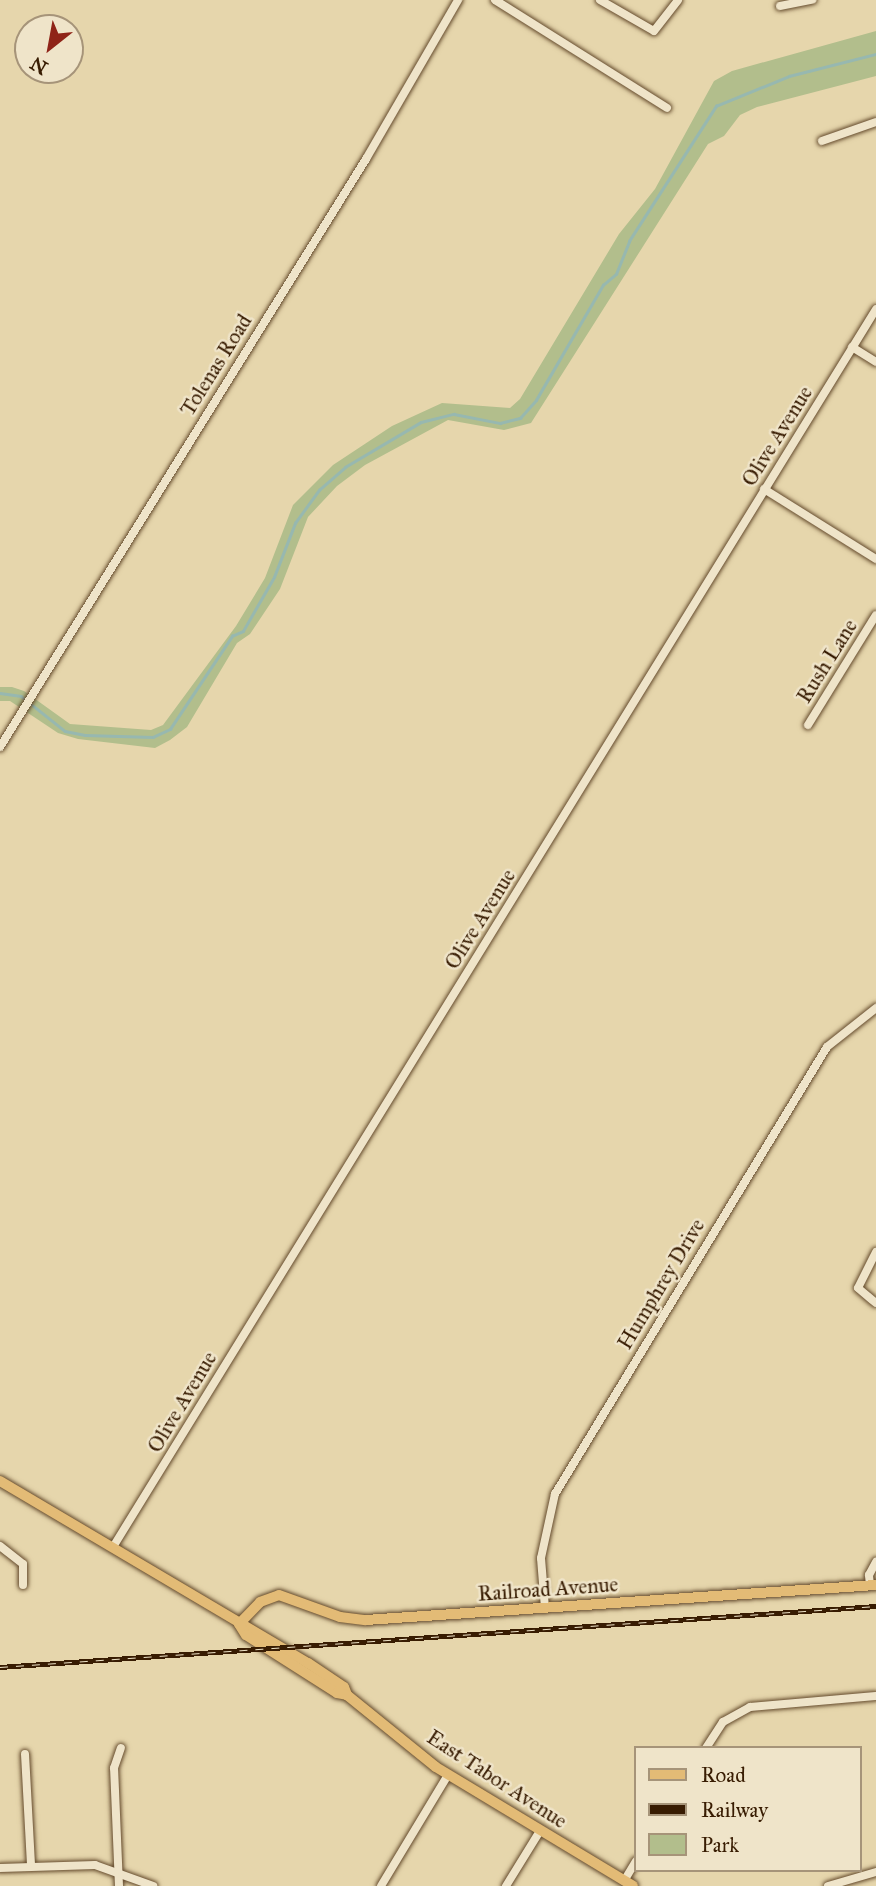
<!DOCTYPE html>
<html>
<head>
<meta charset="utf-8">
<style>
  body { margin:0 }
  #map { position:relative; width:876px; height:1886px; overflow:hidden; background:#e6d6ac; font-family:"IM FELL Great Primer",serif }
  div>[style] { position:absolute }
  .green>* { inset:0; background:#b2be8c }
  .stream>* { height:2.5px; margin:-1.25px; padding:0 1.25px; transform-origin:1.25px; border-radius:1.25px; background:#97b8b0 }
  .roads { filter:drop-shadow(0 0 2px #644a2c) drop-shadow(0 0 2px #644a2c) }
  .minor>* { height:8px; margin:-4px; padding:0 4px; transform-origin:4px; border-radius:4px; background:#efe4c9 }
  .major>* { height:10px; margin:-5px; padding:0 5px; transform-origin:5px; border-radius:5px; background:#e3bb76 }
  .rail>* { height:5px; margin-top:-2.5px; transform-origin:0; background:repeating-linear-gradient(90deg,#efe4c9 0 8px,#381c02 0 16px); box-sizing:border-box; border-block:2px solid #381c02 }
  span { translate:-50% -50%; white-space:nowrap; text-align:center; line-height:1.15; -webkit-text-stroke:5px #efe4c9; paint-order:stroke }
  .street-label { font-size:21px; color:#381c02 }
  .legend { position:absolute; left:634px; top:1746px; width:228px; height:126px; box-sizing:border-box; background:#efe4c9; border:2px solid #a69479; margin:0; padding:9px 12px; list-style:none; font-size:21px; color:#381c02 }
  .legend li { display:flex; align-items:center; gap:14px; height:35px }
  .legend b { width:35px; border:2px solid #a69479 }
  .north { position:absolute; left:14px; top:14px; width:70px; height:70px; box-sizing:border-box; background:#efe4c9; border:2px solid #a69479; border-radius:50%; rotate:211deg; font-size:19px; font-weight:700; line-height:28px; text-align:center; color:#381c02 }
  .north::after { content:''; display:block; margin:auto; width:24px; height:32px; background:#8f2418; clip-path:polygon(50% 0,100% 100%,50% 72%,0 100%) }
</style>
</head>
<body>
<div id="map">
  <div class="green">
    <div style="clip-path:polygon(876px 31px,876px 76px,757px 107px,740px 115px,724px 136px,708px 144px,531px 423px,504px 430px,448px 420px,365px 465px,337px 486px,308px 517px,280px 589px,250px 634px,237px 643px,187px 727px,170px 740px,155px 748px,78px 739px,58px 733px,10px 701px,0 701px,0 687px,12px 687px,24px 691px,70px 724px,151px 730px,163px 725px,236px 626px,265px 578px,293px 505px,333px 465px,392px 426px,442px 403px,510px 408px,520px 399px,619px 234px,655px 189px,714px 81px,732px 71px)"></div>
  </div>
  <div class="stream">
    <div style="left:0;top:693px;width:21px;rotate:8deg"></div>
    <div style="left:21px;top:696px;width:56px;rotate:38.5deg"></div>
    <div style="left:65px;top:731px;width:20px;rotate:11deg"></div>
    <div style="left:85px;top:735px;width:68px;rotate:1.7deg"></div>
    <div style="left:153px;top:737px;width:19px;rotate:-25deg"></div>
    <div style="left:170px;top:729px;width:112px;rotate:-56.3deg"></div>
    <div style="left:232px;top:636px;width:12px;rotate:-24deg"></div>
    <div style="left:243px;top:631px;width:62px;rotate:-60.1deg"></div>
    <div style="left:274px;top:577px;width:58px;rotate:-68.7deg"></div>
    <div style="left:295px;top:523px;width:41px;rotate:-54deg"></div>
    <div style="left:319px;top:490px;width:35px;rotate:-41deg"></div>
    <div style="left:345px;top:467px;width:88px;rotate:-30.6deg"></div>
    <div style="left:421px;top:422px;width:34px;rotate:-14deg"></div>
    <div style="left:454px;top:414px;width:47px;rotate:11.1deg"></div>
    <div style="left:500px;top:423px;width:21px;rotate:-14deg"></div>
    <div style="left:520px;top:418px;width:24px;rotate:-48deg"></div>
    <div style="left:536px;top:400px;width:133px;rotate:-59.8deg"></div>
    <div style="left:603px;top:285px;width:17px;rotate:-40deg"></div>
    <div style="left:616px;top:274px;width:35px;rotate:-68deg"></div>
    <div style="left:629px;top:241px;width:161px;rotate:-57.2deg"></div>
    <div style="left:716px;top:106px;width:79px;rotate:-22.3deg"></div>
    <div style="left:789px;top:76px;width:90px;rotate:-14.2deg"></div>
  </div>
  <div class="roads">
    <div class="minor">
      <div style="left:495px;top:0;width:203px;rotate:32.1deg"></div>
      <div style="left:600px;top:0;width:62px;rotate:29.9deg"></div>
      <div style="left:654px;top:31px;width:39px;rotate:-52deg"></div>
      <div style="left:780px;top:6px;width:33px;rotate:-11deg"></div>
      <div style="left:822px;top:141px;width:57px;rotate:-19.4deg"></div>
      <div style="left:852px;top:347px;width:28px;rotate:32deg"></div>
      <div style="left:764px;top:489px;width:132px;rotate:32deg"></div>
      <div style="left:808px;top:725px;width:129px;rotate:-58.3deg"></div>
      <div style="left:0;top:747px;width:693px;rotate:-58.1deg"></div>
      <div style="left:366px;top:159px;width:184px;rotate:-59.9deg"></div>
      <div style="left:876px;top:1252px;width:40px;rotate:116.6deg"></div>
      <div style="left:858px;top:1288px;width:23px;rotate:40deg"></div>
      <div style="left:0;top:1546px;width:29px;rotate:38deg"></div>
      <div style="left:23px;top:1564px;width:21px;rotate:90deg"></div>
      <div style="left:113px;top:1547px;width:1454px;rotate:-58.35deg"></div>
      <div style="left:870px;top:1585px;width:10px;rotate:-96deg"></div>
      <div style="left:869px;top:1575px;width:15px;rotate:-62deg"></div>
      <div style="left:545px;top:1608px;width:50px;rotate:-94.6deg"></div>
      <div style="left:541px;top:1558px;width:66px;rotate:-77.7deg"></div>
      <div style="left:555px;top:1494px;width:523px;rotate:-58.68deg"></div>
      <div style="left:827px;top:1047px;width:63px;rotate:-38.5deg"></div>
      <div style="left:706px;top:1748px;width:31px;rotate:-57deg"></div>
      <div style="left:723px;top:1722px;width:31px;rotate:-29deg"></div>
      <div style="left:750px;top:1707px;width:126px;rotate:-5deg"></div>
      <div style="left:25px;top:1754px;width:111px;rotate:86.9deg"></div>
      <div style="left:0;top:1868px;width:95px;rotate:-1.8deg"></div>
      <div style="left:95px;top:1865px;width:62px;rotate:19.9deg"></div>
      <div style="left:624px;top:1881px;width:23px;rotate:-59deg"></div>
      <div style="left:119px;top:1886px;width:118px;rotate:-92.4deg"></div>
      <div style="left:114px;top:1768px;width:21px;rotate:-71deg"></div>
      <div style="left:381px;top:1886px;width:130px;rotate:-58.9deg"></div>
      <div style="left:506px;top:1886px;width:65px;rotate:-58.3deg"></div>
      <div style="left:828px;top:1886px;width:50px;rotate:-16.3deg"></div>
    </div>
    <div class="major">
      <div style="left:0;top:1481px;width:358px;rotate:30.6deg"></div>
      <div style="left:308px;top:1663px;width:43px;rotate:33.7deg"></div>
      <div style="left:344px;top:1687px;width:9px;rotate:69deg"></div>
      <div style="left:347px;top:1695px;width:114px;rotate:39deg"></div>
      <div style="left:436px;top:1767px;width:230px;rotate:31.1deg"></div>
      <div style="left:239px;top:1624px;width:30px;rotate:-46deg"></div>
      <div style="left:260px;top:1602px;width:20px;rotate:-20deg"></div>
      <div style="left:279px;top:1595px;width:65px;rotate:19.8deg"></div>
      <div style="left:340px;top:1617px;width:26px;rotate:7deg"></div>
      <div style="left:366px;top:1620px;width:511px;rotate:-3.93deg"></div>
      <div style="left:239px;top:1624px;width:13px;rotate:58deg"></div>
      <div style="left:246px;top:1635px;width:108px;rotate:32.5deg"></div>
      <div style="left:337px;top:1693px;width:10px;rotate:11deg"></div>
    </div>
  </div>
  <div class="rail">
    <div style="left:0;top:1667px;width:878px;rotate:-3.98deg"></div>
  </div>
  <div class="street-label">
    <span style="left:216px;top:365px;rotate:-58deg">Tolenas Road</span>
    <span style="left:777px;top:436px;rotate:-58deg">Olive Avenue</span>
    <span style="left:827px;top:661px;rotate:-58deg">Rush Lane</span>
    <span style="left:480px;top:919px;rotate:-58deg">Olive Avenue</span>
    <span style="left:661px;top:1284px;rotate:-59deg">Humphrey Drive</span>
    <span style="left:182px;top:1402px;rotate:-59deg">Olive Avenue</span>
    <span style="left:548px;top:1589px;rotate:-4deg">Railroad Avenue</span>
    <span style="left:497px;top:1779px;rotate:33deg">East Tabor Avenue</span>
  </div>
  <ul class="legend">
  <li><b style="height:9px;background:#e3bb76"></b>Road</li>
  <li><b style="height:9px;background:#381c02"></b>Railway</li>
  <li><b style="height:19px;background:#b2be8c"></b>Park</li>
  </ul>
  <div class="north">N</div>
</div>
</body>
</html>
